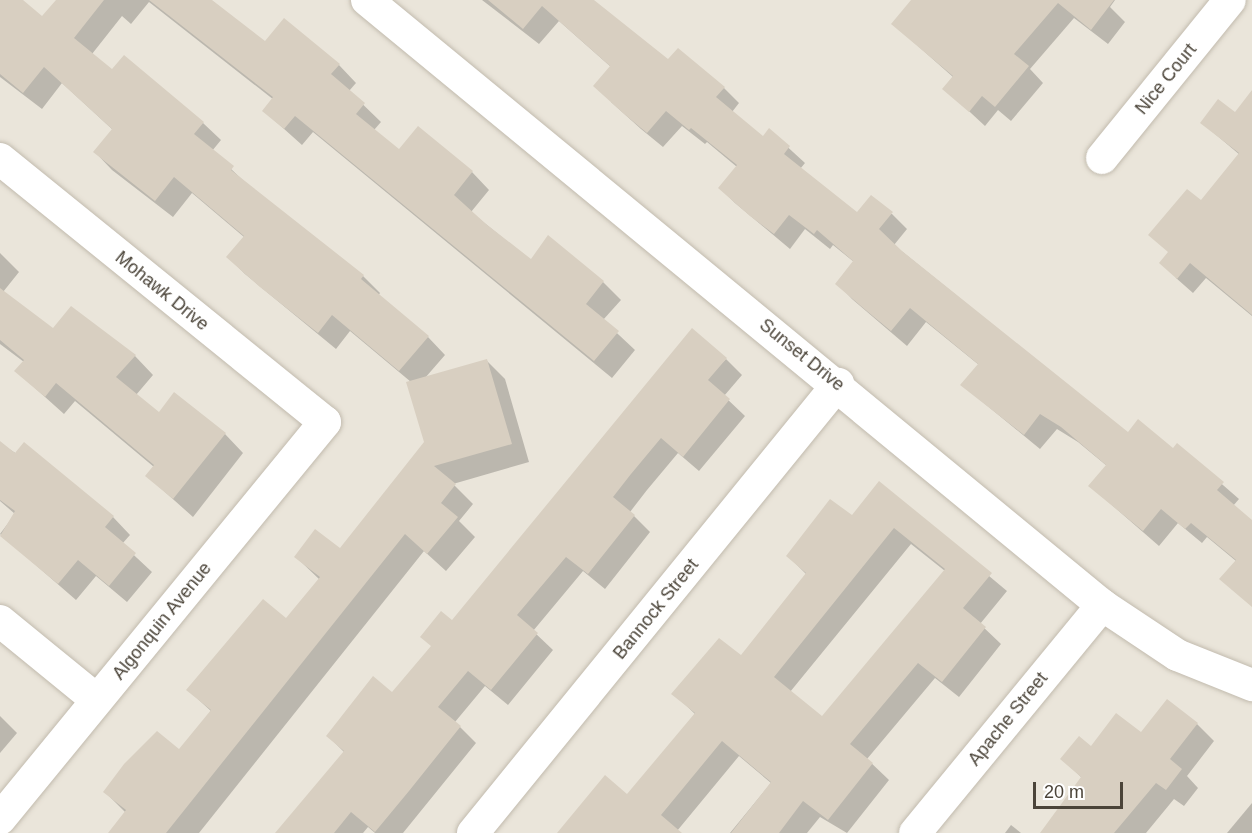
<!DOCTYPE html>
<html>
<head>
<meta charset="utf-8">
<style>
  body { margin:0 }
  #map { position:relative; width:1252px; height:833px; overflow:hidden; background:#f6f3ec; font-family:Arial,sans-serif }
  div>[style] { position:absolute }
  .residential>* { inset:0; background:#eae5da }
  .shadow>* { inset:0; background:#0003 }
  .building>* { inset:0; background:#d8cfc1 }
  .roads { filter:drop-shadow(0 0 2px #c2bbae) drop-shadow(0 0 2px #c2bbae) }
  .minor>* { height:32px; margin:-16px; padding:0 16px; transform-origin:16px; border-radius:16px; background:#fff }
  span { translate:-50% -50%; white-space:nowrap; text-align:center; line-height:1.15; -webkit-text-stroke:6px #fff; paint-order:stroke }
  .street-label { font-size:18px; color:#4b4439 }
  .scale { position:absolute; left:1033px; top:782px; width:90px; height:27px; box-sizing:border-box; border:3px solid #4b4439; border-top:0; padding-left:8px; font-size:18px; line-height:21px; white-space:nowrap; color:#4b4439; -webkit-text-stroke:4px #fff; paint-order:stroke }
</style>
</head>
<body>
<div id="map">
  <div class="residential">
    <div style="clip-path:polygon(0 0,1252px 0,1252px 833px,0 833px)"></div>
  </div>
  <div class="shadow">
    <div style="clip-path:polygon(0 0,20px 0,43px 19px,74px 0,211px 0,266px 43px,339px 65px,356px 83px,349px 91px,381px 122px,374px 130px,399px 151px,472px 172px,489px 190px,471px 212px,531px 261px,549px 238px,603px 282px,621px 300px,603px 320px,635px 350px,612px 378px,313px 132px,302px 145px,264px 111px,274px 100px,149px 2px,131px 24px,122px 16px,92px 54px,113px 71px,203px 123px,221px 140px,212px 151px,249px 186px,363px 276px,380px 293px,378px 296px,428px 337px,445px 355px,425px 378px,487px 361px,505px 379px,529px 462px,453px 484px,473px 504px,459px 521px,475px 537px,446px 571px,424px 551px,199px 833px,110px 833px,126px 813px,105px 792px,179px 751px,212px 712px,188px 690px,286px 620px,320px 580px,296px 557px,340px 550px,426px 442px,411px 382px,350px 331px,336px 349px,245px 274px,228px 257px,244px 237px,192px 193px,173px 217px,112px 170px,95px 152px,113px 130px,62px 83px,42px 109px,0 77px)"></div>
    <div style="clip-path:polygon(482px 0,592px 0,668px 61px,724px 88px,739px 103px,732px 112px,763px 138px,769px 130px,805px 163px,800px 169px,857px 214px,892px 214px,907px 229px,894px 245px,1128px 434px,1173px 450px,1177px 445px,1239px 499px,1233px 506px,1252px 522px,1252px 606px,1221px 579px,1236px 561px,1207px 537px,1202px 543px,1178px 523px,1159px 546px,1090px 486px,1107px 466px,1078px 442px,1057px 429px,1040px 449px,962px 385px,979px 365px,926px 322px,907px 346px,852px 299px,837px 283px,854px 262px,833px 245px,830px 249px,805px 229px,790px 249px,735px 203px,720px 188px,737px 167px,707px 142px,705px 144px,682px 126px,663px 147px,641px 129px,611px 102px,611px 67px,559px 21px,539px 44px)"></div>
    <div style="clip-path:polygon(913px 0,1115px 0,1110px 7px,1125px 22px,1108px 44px,1074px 18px,1030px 69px,1043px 83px,1011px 121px,998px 110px,985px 126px,944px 88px,953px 77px,893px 24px)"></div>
    <div style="clip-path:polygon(1252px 97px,1252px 316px,1206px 278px,1193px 293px,1176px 278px,1169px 253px,1201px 202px,1240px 155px,1202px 123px,1236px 114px)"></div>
    <div style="clip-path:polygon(0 253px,19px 272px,3px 292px,53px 330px,135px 356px,153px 375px,136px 395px,159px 414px,225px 434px,243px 453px,193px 517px,147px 476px,154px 467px,75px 401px,64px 414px,16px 371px,24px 362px,0 344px)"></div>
    <div style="clip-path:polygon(726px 359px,742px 375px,724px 396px,745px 416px,699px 471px,678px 453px,647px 490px,630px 512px,650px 532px,605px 589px,583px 571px,533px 631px,553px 650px,508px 705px,485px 686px,455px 722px,476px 743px,403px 833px,375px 833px,368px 827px,363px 833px,279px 833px,345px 753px,328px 736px,393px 694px,452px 622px)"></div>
    <div style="clip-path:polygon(0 443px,113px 517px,130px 535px,122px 544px,152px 572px,127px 602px,96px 576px,76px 600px,0 534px,15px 514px,0 501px)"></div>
    <div style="clip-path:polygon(evenodd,879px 484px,1007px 591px,980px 624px,1001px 644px,959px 697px,935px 678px,867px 759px,889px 780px,847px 833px,820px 817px,807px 833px,730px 833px,771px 783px,739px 756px,677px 831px,680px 833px,558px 833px,628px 796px,695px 714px,673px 693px,741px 658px,807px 575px,788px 556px,852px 517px,879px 484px,911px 544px,945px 571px,823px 718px,790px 692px,911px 544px)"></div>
    <div style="clip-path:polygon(0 716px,17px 733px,0 753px)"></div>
    <div style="clip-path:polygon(1197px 724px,1214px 741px,1187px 776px,1198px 788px,1184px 806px,1174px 799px,1146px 833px,1041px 833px,1082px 778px,1062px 759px,1141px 734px)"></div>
    <div style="clip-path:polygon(1252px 803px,1252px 833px,1227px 833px)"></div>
    <div style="clip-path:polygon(1011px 825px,1021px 833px,1005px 833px)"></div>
  </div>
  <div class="building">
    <div style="clip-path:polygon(0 0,23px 0,42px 16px,56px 0,104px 0,74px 38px,112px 69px,124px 55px,204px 122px,194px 134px,234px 166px,231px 170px,364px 275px,361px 279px,429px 336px,399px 371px,332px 315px,318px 333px,260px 287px,226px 257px,244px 236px,174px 177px,155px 201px,93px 152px,112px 129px,44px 67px,23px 93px,0 74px)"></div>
    <div style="clip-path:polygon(149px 0,212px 0,265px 41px,284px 18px,340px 64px,331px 74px,365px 103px,356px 114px,399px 149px,418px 126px,473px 171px,454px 195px,486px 224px,531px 259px,548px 235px,604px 281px,586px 304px,619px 331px,594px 361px,295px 116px,284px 129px,262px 111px,273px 97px)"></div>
    <div style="clip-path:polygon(488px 0,594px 0,668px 59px,678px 48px,725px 87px,716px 97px,763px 136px,769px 128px,790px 146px,784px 154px,857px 212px,871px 195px,893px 212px,879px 229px,902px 251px,1128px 432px,1138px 419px,1173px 448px,1177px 443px,1224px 482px,1217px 490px,1252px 520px,1252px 607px,1219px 579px,1236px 560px,1191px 523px,1185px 529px,1161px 509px,1143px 531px,1088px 486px,1106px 465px,1061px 427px,1040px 414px,1024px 435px,960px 385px,978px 364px,910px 308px,891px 331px,868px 312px,835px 284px,853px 261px,817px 230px,814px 234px,789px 215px,774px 234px,750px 216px,718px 188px,737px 165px,691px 128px,689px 130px,666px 111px,647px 133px,623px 113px,593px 86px,610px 66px,542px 6px,523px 29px)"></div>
    <div style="clip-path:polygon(911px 0,1114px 0,1091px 30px,1058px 3px,1014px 54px,1029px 66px,995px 107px,982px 96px,969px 112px,942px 89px,953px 76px,891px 24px)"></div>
    <div style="clip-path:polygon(1252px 90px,1252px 315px,1190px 263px,1177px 279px,1159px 263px,1168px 252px,1148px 235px,1187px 189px,1201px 200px,1239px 153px,1200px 123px,1218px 99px,1235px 112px)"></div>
    <div style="clip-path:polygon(0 288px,53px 328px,71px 306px,136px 355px,116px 377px,159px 412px,174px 392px,226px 433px,173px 499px,145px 476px,154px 465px,56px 383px,45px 397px,14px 371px,24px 360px,0 340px)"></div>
    <div style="clip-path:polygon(692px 328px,727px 358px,708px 380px,730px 399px,683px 457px,661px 438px,631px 474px,613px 497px,635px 515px,588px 574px,566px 557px,517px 615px,538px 633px,491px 690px,468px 671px,438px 707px,461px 726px,409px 791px,375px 832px,351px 812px,334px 833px,275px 833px,344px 751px,326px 736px,373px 676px,392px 692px,431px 646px,420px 637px,441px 611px,452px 620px)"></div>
    <div style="clip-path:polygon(487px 359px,512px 444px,434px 466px,456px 484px,441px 503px,458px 517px,427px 554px,405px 534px,166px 833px,108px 833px,126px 810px,103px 792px,124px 764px,157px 731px,179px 749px,211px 710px,186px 690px,263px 599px,286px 618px,320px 577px,294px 557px,315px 529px,340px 548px,424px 442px,406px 382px)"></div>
    <div style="clip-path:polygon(0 441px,15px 453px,24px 442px,114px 516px,105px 527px,136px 553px,109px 586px,78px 560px,58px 584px,0 536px,15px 511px,0 500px)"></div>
    <div style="clip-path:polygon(evenodd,879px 481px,992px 573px,963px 608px,986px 627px,942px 682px,918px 663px,850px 744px,873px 763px,828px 820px,803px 801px,779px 833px,731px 833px,771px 782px,722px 741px,661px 815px,682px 833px,557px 833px,605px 775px,627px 794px,695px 713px,671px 694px,719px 638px,741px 655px,806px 573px,786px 556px,830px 499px,852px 515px,879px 481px,894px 528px,945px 569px,822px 716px,774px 677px,894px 528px)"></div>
    <div style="clip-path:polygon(1167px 699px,1198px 723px,1170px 759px,1182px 769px,1166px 790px,1156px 783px,1114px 833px,1040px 833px,1081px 777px,1060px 759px,1079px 736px,1091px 746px,1116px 713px,1141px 732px)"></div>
  </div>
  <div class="roads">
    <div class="minor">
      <div style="left:367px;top:0;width:952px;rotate:39.46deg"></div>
      <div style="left:1102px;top:605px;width:90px;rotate:33.7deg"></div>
      <div style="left:1177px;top:655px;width:81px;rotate:21.8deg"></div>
      <div style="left:1102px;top:158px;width:203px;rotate:-51deg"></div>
      <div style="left:0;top:159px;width:418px;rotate:39deg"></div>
      <div style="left:325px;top:422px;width:513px;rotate:129.31deg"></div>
      <div style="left:0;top:621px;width:125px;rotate:39.2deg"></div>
      <div style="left:473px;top:833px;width:579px;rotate:-50.89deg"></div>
      <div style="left:915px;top:833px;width:295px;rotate:-50.6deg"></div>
    </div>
  </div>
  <div class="street-label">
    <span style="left:1166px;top:79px;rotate:-51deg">Nice Court</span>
    <span style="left:162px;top:291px;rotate:39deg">Mohawk Drive</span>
    <span style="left:802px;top:355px;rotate:39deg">Sunset Drive</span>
    <span style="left:656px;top:609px;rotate:-51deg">Bannock Street</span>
    <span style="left:162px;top:621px;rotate:-51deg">Algonquin Avenue</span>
    <span style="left:1008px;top:719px;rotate:-51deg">Apache Street</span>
  </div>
  <div class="scale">20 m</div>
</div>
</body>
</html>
